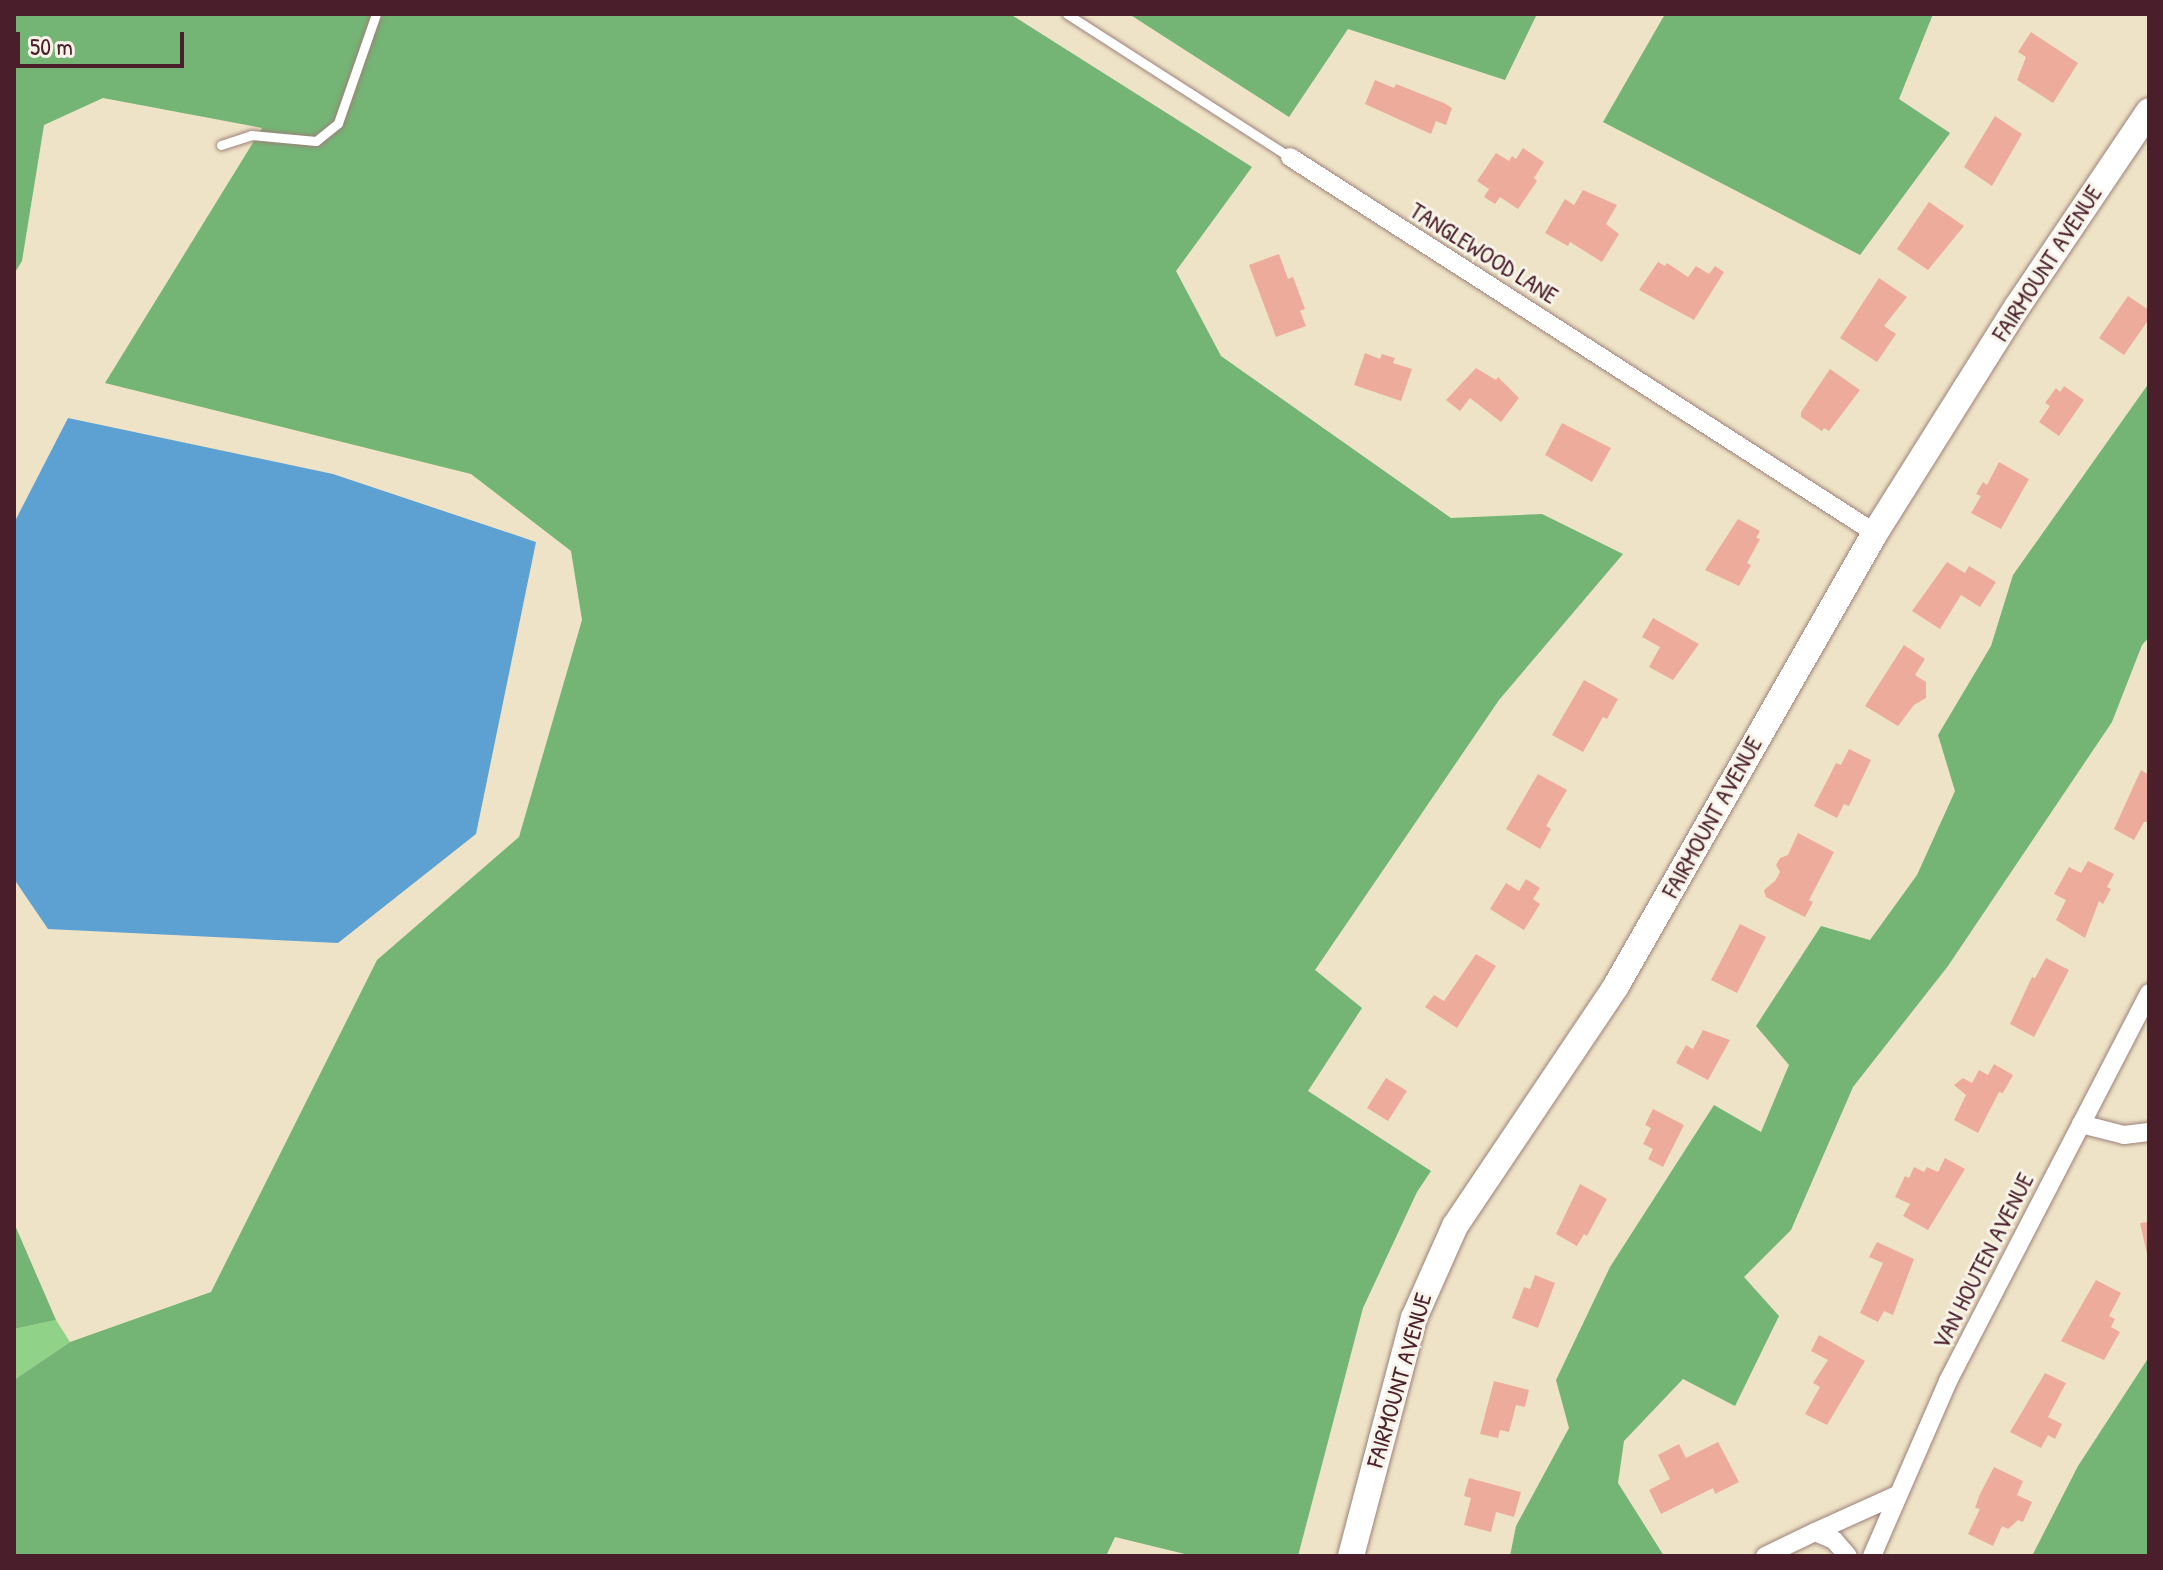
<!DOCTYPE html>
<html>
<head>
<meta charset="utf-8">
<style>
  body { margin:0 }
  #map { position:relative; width:2163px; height:1570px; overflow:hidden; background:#efe3c7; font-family:"Patrick Hand",sans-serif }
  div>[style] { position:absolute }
  .green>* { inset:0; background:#91d289 }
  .forest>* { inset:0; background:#74b475 }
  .water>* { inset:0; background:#5ca1d1 }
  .building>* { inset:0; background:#edac9b }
  .roads { filter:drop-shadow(0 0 2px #9c8179) drop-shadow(0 0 2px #9c8179) }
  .lane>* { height:9px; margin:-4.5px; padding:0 4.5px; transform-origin:4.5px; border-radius:4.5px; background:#fff }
  .street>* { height:18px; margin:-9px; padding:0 9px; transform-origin:9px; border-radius:9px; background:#fff }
  .secondary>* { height:26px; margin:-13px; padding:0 13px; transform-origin:13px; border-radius:13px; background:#fff }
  span { translate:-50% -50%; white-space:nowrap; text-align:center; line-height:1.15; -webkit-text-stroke:6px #f7f3e8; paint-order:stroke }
  .street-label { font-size:24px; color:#4a1f2b }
  .frame { position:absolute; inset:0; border:16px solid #4a1f2b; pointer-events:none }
  .scale { position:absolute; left:16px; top:32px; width:168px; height:36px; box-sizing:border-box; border:4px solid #4a1f2b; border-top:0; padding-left:10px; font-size:24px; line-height:28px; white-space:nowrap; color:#4a1f2b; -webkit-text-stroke:6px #f7f3e8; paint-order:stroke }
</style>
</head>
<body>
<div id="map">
  <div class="green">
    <div style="clip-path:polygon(56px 1320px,70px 1342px,14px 1380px,14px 1329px)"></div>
  </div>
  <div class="forest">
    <div style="clip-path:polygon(14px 14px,1010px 14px,1252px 167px,1176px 271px,1221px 356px,1451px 518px,1542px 514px,1623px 554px,1499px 700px,1315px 970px,1362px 1008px,1308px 1091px,1431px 1171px,1417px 1192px,1363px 1308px,1298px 1556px,1193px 1556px,1115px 1537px,1106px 1556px,14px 1556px,14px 1380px,70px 1342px,211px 1292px,377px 960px,519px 837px,582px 620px,571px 551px,471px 474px,105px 383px,262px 128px,103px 98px,44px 125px,22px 261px,14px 274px)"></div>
    <div style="clip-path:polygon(1129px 14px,1537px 14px,1505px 80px,1348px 29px,1289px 117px)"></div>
    <div style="clip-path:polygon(1665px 14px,1933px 14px,1899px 99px,1950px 133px,1860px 255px,1603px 122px)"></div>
    <div style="clip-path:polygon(2149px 383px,2149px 637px,2142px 645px,2112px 722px,1948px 966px,1853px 1087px,1791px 1230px,1744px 1277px,1779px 1316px,1735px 1406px,1683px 1379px,1624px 1441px,1618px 1483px,1664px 1556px,1510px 1556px,1516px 1526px,1569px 1428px,1556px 1380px,1610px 1267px,1714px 1105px,1761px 1132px,1789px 1065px,1756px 1026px,1821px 926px,1870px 940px,1917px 875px,1955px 791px,1938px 735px,1991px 646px,2013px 575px)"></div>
    <div style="clip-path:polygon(14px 1223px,56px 1320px,14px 1329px)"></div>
    <div style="clip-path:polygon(2149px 1357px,2149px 1556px,2032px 1556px,2078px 1466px)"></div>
  </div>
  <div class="water">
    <div style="clip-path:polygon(68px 418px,333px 474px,536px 542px,476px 834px,338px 943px,48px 929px,14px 879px,14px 523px)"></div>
  </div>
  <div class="building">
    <div style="clip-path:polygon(2031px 32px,2078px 63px,2053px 103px,2017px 80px,2026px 57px,2018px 52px)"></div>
    <div style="clip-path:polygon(1375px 80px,1394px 88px,1396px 84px,1444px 103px,1452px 108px,1446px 125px,1436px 121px,1431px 134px,1365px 104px)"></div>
    <div style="clip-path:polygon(1995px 116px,2022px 134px,1992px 186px,1964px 167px)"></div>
    <div style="clip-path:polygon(1523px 148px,1544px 162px,1534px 178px,1537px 181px,1518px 209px,1500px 197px,1495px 204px,1484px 197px,1489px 189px,1477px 181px,1496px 153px,1509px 161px,1512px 156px,1516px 159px)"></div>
    <div style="clip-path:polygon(1583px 190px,1617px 205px,1606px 224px,1619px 234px,1602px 262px,1570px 242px,1568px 246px,1545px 233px,1565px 199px,1574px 205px)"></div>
    <div style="clip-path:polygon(1929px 202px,1964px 226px,1928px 270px,1897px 249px)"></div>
    <div style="clip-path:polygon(1279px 254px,1288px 279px,1293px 277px,1305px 309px,1300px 311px,1306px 326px,1276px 337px,1249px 265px)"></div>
    <div style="clip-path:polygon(1658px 262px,1665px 266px,1667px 263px,1688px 277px,1696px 266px,1709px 274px,1715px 266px,1724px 272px,1694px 320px,1639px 290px)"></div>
    <div style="clip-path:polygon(1879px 278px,1907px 297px,1884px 326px,1896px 334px,1877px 362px,1840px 338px)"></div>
    <div style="clip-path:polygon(2128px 296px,2149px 310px,2149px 319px,2124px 355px,2099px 338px)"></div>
    <div style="clip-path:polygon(1365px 353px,1380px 359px,1382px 354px,1395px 358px,1393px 363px,1412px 369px,1401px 401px,1354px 385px)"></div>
    <div style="clip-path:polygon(1476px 368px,1496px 380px,1498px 377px,1519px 398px,1501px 422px,1470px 398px,1460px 411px,1446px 400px)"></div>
    <div style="clip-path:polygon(1830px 369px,1860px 390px,1829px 431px,1824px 428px,1822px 431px,1801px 417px,1801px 412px)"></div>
    <div style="clip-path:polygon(2064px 386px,2084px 400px,2059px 436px,2039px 422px,2050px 406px,2045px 403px,2056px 388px,2060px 392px)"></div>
    <div style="clip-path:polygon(1562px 423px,1611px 448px,1592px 482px,1545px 455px)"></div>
    <div style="clip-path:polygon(1999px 462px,2029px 479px,2001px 529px,1971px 513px,1981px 496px,1976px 494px,1983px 482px,1987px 485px)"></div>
    <div style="clip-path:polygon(1738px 519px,1760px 531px,1756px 538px,1760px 539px,1747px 563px,1751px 565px,1739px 586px,1705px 570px)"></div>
    <div style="clip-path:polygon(1947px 562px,1965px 573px,1969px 566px,1996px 582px,1980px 607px,1961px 595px,1940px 629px,1912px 611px)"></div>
    <div style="clip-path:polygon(1653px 618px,1699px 644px,1673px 680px,1649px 667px,1660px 647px,1642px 637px)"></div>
    <div style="clip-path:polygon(1904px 645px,1925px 659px,1915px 675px,1926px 682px,1926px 698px,1914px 705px,1898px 726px,1865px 706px)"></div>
    <div style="clip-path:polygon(1584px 680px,1618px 699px,1607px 719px,1603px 717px,1583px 752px,1552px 735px)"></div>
    <div style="clip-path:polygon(1849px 749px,1871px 760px,1849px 806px,1844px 804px,1837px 818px,1814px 806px,1836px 763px,1841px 765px)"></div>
    <div style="clip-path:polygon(2141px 770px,2149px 775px,2149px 822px,2144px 822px,2134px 840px,2114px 829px)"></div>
    <div style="clip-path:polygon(1538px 774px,1567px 790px,1546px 826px,1551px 829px,1540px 849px,1506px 829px)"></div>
    <div style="clip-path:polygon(1798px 833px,1834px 852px,1809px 900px,1813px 902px,1805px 917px,1766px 897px,1764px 890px,1775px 881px,1780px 872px,1776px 865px,1780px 858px,1788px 855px)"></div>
    <div style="clip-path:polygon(2088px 861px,2114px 874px,2107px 887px,2111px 889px,2103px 904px,2099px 901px,2085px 938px,2056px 920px,2066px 900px,2054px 894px,2069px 867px,2081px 873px)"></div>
    <div style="clip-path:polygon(1526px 879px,1540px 888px,1533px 899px,1540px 904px,1524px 930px,1490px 909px,1506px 883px,1519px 891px)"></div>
    <div style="clip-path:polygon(1740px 924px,1766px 937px,1737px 993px,1711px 980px)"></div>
    <div style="clip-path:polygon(1476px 954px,1496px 966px,1457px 1028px,1425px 1007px,1434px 995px,1444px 1001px)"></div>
    <div style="clip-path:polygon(2046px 958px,2069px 970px,2034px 1037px,2010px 1024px,2032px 977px,2035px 978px)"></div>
    <div style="clip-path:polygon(1703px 1030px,1730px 1040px,1708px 1080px,1676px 1063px,1686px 1045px,1693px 1049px)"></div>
    <div style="clip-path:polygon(1994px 1064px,2013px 1075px,2003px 1093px,1999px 1092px,1978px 1133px,1954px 1120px,1966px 1095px,1954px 1085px,1963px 1078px,1972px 1083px,1979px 1070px,1988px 1075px)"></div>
    <div style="clip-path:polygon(1386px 1078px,1407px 1091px,1388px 1121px,1367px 1108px)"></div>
    <div style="clip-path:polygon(1653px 1109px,1684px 1125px,1663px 1167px,1648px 1159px,1653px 1149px,1643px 1144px,1651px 1128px,1645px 1125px)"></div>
    <div style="clip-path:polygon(1945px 1158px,1965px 1169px,1928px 1230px,1903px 1216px,1910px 1204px,1895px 1197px,1905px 1176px,1909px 1178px,1914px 1167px,1924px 1172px,1927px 1167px,1938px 1172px)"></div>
    <div style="clip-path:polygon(1580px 1184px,1607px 1199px,1587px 1236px,1584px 1234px,1577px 1246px,1556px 1234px)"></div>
    <div style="clip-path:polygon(2149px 1222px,2149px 1258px,2148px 1258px,2140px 1223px)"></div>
    <div style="clip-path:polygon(1877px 1242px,1914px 1259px,1893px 1315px,1884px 1311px,1878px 1322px,1860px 1313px,1883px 1263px,1869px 1257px)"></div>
    <div style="clip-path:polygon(1535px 1275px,1555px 1283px,1538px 1328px,1512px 1318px,1524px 1287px,1530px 1289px)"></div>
    <div style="clip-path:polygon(2096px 1280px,2121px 1293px,2109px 1316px,2115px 1319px,2111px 1327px,2120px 1332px,2104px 1360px,2061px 1341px)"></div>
    <div style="clip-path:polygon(1819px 1335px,1865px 1361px,1827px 1425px,1805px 1414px,1820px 1387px,1813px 1383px,1828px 1360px,1811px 1351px)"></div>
    <div style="clip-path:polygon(2045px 1373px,2066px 1383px,2048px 1417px,2062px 1424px,2055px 1439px,2048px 1435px,2041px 1448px,2010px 1432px)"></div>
    <div style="clip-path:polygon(1494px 1381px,1529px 1390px,1525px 1407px,1516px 1405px,1509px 1432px,1500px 1430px,1498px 1438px,1480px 1434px)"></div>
    <div style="clip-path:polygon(1718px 1442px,1739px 1482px,1715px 1494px,1713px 1488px,1661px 1514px,1649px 1490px,1670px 1479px,1658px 1455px,1679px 1444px,1686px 1458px)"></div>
    <div style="clip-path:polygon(1994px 1467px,2023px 1481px,2017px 1495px,2032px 1502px,2023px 1522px,2018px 1520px,2008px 1529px,2002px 1526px,1993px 1546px,1968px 1534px,1980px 1509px,1975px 1508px,1979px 1496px)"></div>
    <div style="clip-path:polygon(1469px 1478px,1521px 1492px,1514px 1517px,1496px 1512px,1491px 1532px,1464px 1525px,1471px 1498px,1464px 1496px)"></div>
  </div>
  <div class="roads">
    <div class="lane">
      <div style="left:1067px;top:14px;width:265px;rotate:32.7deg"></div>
      <div style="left:221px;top:145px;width:32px;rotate:-18deg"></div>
      <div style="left:251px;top:135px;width:65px;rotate:5.3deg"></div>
      <div style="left:316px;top:141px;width:28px;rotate:-39deg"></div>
      <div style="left:338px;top:123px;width:115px;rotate:-70.8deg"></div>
    </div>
    <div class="street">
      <div style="left:1290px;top:157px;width:695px;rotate:32.73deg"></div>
      <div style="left:2081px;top:1124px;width:44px;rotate:14.3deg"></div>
      <div style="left:2124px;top:1135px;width:25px;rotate:-7deg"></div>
      <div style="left:1815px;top:1532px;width:90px;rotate:-24.3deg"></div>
      <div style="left:1765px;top:1556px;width:55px;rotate:-25.6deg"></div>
      <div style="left:1815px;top:1532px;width:21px;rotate:23deg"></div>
      <div style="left:1834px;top:1540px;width:21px;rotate:49deg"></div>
      <div style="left:1872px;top:1556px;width:191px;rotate:-66.5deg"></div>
      <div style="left:1948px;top:1381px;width:437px;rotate:-62.6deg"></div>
    </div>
    <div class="secondary">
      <div style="left:1351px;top:1556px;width:246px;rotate:-75.2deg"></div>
      <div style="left:1414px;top:1318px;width:101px;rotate:-66deg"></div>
      <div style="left:1455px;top:1226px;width:289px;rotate:-56.1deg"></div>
      <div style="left:1616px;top:986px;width:522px;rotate:-60.24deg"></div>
      <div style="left:1875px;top:533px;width:267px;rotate:-57.9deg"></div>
      <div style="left:2017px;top:307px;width:236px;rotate:-56deg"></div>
    </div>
  </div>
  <div class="street-label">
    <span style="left:1484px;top:253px;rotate:32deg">TANGLEWOOD LANE</span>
    <span style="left:2047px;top:263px;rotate:-57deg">FAIRMOUNT AVENUE</span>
    <span style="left:1712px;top:817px;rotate:-61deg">FAIRMOUNT AVENUE</span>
    <span style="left:1983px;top:1261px;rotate:-63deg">VAN HOUTEN AVENUE</span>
    <span style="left:1399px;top:1380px;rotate:-74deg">FAIRMOUNT AVENUE</span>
  </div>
  <div class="frame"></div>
  <div class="scale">50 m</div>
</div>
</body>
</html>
